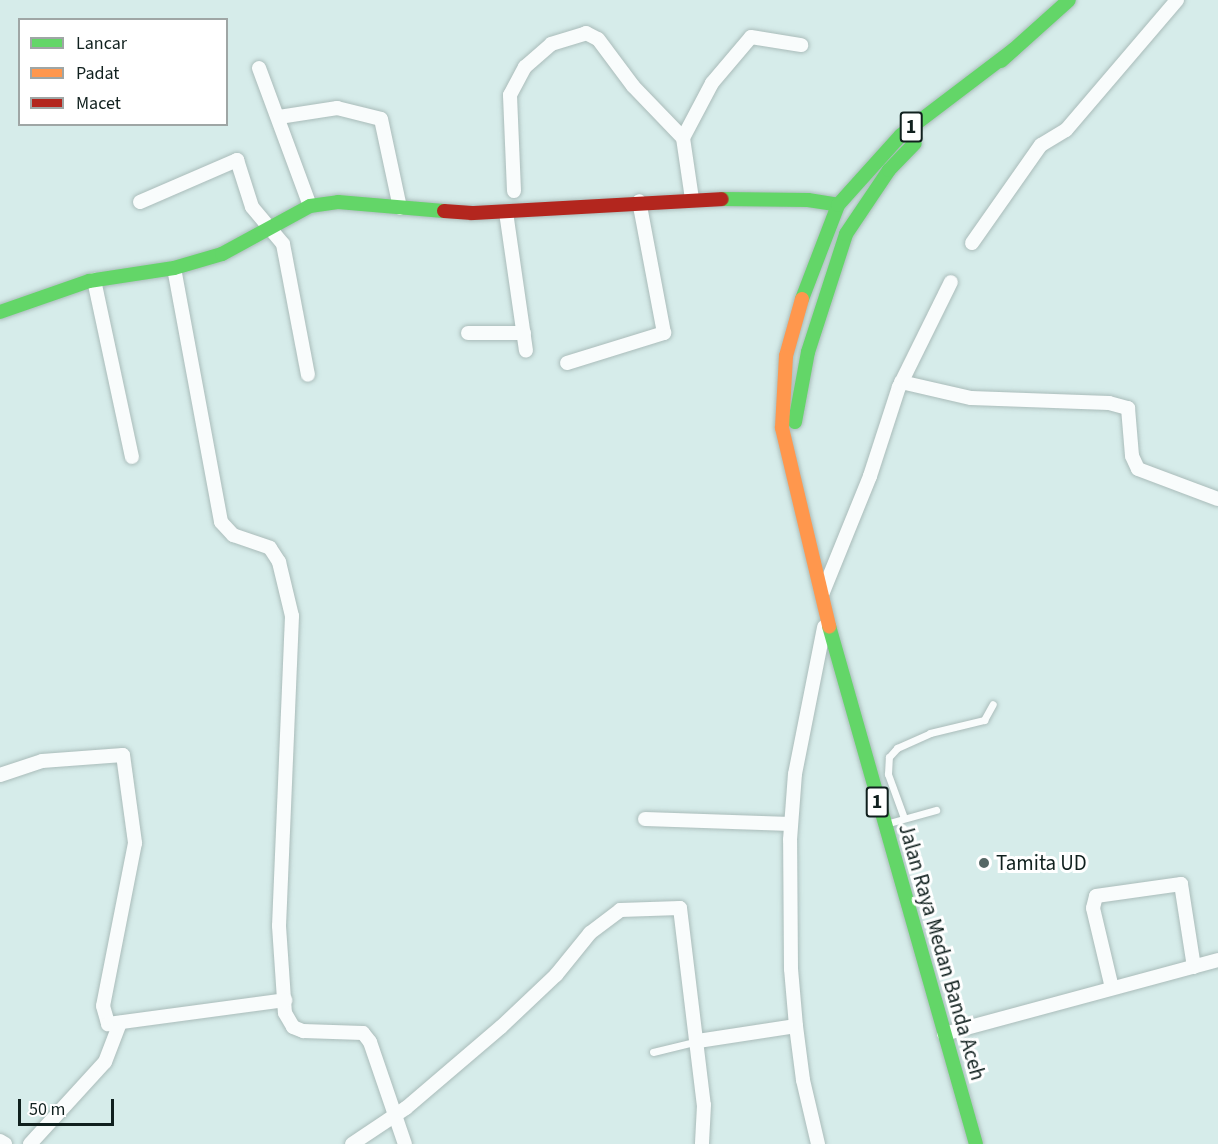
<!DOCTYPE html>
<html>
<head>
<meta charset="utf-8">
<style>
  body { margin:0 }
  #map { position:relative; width:1218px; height:1144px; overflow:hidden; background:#d6ecea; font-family:"Source Sans 3",sans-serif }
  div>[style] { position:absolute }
  .roads { filter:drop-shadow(0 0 2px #aabcba) drop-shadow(0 0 2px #aabcba) }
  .lane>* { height:7px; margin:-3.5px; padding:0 3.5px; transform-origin:3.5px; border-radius:3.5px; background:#f9fcfc }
  .street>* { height:14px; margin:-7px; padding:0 7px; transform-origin:7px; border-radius:7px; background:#f9fcfc }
  .fast>* { height:14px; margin:-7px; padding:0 7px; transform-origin:7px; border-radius:7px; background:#63d668 }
  .slow>* { height:14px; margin:-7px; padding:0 7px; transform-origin:7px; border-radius:7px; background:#ff974d }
  .jam>* { height:14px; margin:-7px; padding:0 7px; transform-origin:7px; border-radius:7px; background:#b3261e }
  .dots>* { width:16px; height:16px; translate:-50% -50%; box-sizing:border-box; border:3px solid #fff; border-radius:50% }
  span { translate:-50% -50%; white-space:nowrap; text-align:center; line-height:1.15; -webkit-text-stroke:6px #fff; paint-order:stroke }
  .shield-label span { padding:2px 4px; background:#fff; border:2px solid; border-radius:4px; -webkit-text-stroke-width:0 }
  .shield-label { font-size:20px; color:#10201e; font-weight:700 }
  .poi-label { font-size:21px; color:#10201e }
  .left { translate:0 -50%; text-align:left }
  .street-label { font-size:21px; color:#10201e }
  .legend { position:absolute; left:18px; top:18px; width:210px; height:108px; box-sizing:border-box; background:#fff; border:2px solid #9fa6a5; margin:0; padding:8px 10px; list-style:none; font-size:18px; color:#10201e }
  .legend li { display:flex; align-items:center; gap:12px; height:30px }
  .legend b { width:30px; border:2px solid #9fa6a5 }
  .scale { position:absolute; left:18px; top:1099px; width:96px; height:27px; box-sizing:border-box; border:3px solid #10201e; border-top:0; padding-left:8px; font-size:18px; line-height:21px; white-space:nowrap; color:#10201e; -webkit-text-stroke:4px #fff; paint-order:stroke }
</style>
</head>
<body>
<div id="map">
  <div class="roads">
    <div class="lane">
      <div style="left:904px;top:818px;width:47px;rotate:-110deg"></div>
      <div style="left:888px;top:774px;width:17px;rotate:-87deg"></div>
      <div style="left:889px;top:757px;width:12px;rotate:-48deg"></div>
      <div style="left:897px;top:748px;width:36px;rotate:-24deg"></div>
      <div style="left:930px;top:733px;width:56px;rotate:-13.5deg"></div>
      <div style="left:984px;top:720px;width:18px;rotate:-61deg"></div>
      <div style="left:889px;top:823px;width:49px;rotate:-15.5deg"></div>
      <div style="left:653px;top:1052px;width:46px;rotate:-13.7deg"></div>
    </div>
    <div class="street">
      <div style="left:259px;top:68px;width:147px;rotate:69.7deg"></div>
      <div style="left:279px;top:117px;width:59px;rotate:-8.8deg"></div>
      <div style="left:337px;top:108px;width:45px;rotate:14deg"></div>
      <div style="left:381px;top:119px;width:91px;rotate:77.9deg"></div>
      <div style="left:683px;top:138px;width:62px;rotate:-62.2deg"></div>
      <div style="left:712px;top:83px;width:60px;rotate:-49.7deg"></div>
      <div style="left:751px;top:37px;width:51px;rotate:9.1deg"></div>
      <div style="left:514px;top:191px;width:96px;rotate:-92.4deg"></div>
      <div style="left:510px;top:95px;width:32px;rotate:-62deg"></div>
      <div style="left:525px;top:67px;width:35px;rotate:-41deg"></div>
      <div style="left:551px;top:44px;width:37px;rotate:-17deg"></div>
      <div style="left:586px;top:33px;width:13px;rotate:27deg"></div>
      <div style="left:598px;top:39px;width:59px;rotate:53.3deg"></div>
      <div style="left:633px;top:86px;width:72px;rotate:46.1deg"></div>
      <div style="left:683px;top:138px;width:62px;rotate:81.6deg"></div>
      <div style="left:140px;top:202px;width:106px;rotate:-23.4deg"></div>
      <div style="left:237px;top:160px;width:49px;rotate:72.3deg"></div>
      <div style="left:252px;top:207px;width:48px;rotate:50deg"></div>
      <div style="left:283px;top:244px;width:133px;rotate:79.2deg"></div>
      <div style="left:506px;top:212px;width:140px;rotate:81.8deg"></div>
      <div style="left:972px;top:243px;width:120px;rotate:-54.9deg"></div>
      <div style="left:1041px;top:145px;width:29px;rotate:-31deg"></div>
      <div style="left:1066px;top:130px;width:171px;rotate:-49.5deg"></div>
      <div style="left:174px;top:268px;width:258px;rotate:79.5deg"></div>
      <div style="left:221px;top:522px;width:18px;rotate:47deg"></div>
      <div style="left:233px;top:535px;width:39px;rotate:19deg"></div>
      <div style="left:270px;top:548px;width:17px;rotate:57deg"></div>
      <div style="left:279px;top:562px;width:56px;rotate:76.5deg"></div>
      <div style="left:292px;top:616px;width:310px;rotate:92.4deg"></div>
      <div style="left:279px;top:926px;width:87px;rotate:86.1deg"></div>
      <div style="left:285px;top:1013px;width:16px;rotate:60deg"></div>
      <div style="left:293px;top:1027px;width:11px;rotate:22deg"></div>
      <div style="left:303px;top:1031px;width:60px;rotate:1.9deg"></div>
      <div style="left:363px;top:1033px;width:11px;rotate:52deg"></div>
      <div style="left:370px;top:1042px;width:108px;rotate:71.1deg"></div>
      <div style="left:94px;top:280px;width:181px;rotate:77.9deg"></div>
      <div style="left:468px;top:333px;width:56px"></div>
      <div style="left:567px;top:363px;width:102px;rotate:-17.2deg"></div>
      <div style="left:664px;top:333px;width:134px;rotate:-100.7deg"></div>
      <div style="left:901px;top:382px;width:72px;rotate:12.9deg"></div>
      <div style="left:971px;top:398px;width:138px;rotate:2.1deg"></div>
      <div style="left:1109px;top:403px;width:20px;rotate:15deg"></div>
      <div style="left:1128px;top:408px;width:48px;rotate:85.2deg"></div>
      <div style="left:1132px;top:456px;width:14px;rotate:65deg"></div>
      <div style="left:1138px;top:469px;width:85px;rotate:20.6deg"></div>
      <div style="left:823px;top:592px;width:125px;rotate:-67.9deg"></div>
      <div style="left:870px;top:476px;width:94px;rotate:-72deg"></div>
      <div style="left:899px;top:387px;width:117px;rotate:-63.7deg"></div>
      <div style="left:0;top:775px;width:44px;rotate:-18.4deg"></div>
      <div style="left:42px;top:761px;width:81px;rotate:-4.2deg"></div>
      <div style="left:123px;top:755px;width:89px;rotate:82.2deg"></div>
      <div style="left:135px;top:843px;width:166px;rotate:101.1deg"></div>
      <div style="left:103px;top:1006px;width:19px;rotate:74deg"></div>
      <div style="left:108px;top:1024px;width:179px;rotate:-7.7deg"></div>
      <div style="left:645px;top:819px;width:146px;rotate:2deg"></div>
      <div style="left:1112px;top:988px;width:82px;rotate:-103.4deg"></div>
      <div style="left:1093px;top:908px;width:12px;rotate:-76deg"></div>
      <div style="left:1096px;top:896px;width:86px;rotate:-8deg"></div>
      <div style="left:1181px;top:884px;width:84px;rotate:81.1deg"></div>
      <div style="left:944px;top:1034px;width:284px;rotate:-15.1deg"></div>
      <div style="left:698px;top:1041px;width:99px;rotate:-8.7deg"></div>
      <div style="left:0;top:1141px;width:6px;rotate:31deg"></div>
      <div style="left:30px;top:1144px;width:111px;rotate:-47.6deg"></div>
      <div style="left:105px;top:1062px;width:42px;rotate:-69deg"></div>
      <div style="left:352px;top:1144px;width:65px;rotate:-33.7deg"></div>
      <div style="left:406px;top:1108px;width:125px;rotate:-40.5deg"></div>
      <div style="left:501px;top:1027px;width:76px;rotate:-43.4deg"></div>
      <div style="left:556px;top:975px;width:54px;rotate:-51deg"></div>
      <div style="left:590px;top:933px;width:38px;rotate:-37deg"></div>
      <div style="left:620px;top:910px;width:60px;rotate:-1.9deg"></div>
      <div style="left:680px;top:908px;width:198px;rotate:83.1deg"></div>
      <div style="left:704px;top:1105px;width:39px;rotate:93deg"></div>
      <div style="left:818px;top:1144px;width:66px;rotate:-103.2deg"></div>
      <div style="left:803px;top:1080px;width:54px;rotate:-97.4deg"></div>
      <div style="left:796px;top:1026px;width:57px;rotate:-95deg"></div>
      <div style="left:791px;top:969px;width:129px;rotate:-90.4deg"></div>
      <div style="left:790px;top:840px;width:66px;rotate:-85.7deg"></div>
      <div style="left:795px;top:774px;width:150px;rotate:-78.8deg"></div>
    </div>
    <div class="fast">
      <div style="left:1001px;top:61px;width:91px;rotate:-41.9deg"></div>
      <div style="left:722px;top:199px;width:86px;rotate:0.7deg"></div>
      <div style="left:808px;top:200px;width:30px;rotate:9deg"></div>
      <div style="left:802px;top:299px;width:101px;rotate:-69deg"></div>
      <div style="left:838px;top:205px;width:94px;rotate:-48deg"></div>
      <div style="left:901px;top:135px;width:141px;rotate:-37.2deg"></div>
      <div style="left:0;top:312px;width:94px;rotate:-19.2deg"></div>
      <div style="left:89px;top:281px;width:86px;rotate:-8.7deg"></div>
      <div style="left:174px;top:268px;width:50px;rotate:-16.3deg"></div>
      <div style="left:222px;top:254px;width:100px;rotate:-28.6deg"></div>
      <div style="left:310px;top:206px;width:28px;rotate:-8deg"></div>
      <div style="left:338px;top:202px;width:106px;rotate:4.9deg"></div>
      <div style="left:795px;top:422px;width:71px;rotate:-79.5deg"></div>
      <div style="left:808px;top:352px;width:124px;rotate:-72.1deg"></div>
      <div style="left:846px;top:234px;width:77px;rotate:-56.1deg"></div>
      <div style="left:889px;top:170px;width:37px;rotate:-46deg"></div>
      <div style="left:829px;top:626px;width:538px;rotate:74.16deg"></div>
    </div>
    <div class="slow">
      <div style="left:802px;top:299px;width:59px;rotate:105.7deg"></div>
      <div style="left:786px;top:356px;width:72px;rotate:93.2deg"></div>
      <div style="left:782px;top:428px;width:204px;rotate:76.6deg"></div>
    </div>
    <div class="jam">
      <div style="left:444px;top:211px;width:28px;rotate:4deg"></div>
      <div style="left:472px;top:213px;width:250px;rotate:-3.2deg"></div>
    </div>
  </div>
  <div class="dots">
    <div style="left:984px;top:863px;background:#556765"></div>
  </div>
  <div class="shield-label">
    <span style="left:911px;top:127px">1</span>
    <span style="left:877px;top:802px">1</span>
  </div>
  <div class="poi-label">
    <span class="left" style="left:996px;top:863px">Tamita UD</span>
  </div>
  <div class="street-label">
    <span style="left:942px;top:952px;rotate:74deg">Jalan Raya Medan Banda Aceh</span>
  </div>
  <ul class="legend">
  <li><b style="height:8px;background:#63d668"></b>Lancar</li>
  <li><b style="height:8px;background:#ff974d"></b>Padat</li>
  <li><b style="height:8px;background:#b3261e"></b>Macet</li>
  </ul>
  <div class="scale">50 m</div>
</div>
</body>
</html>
